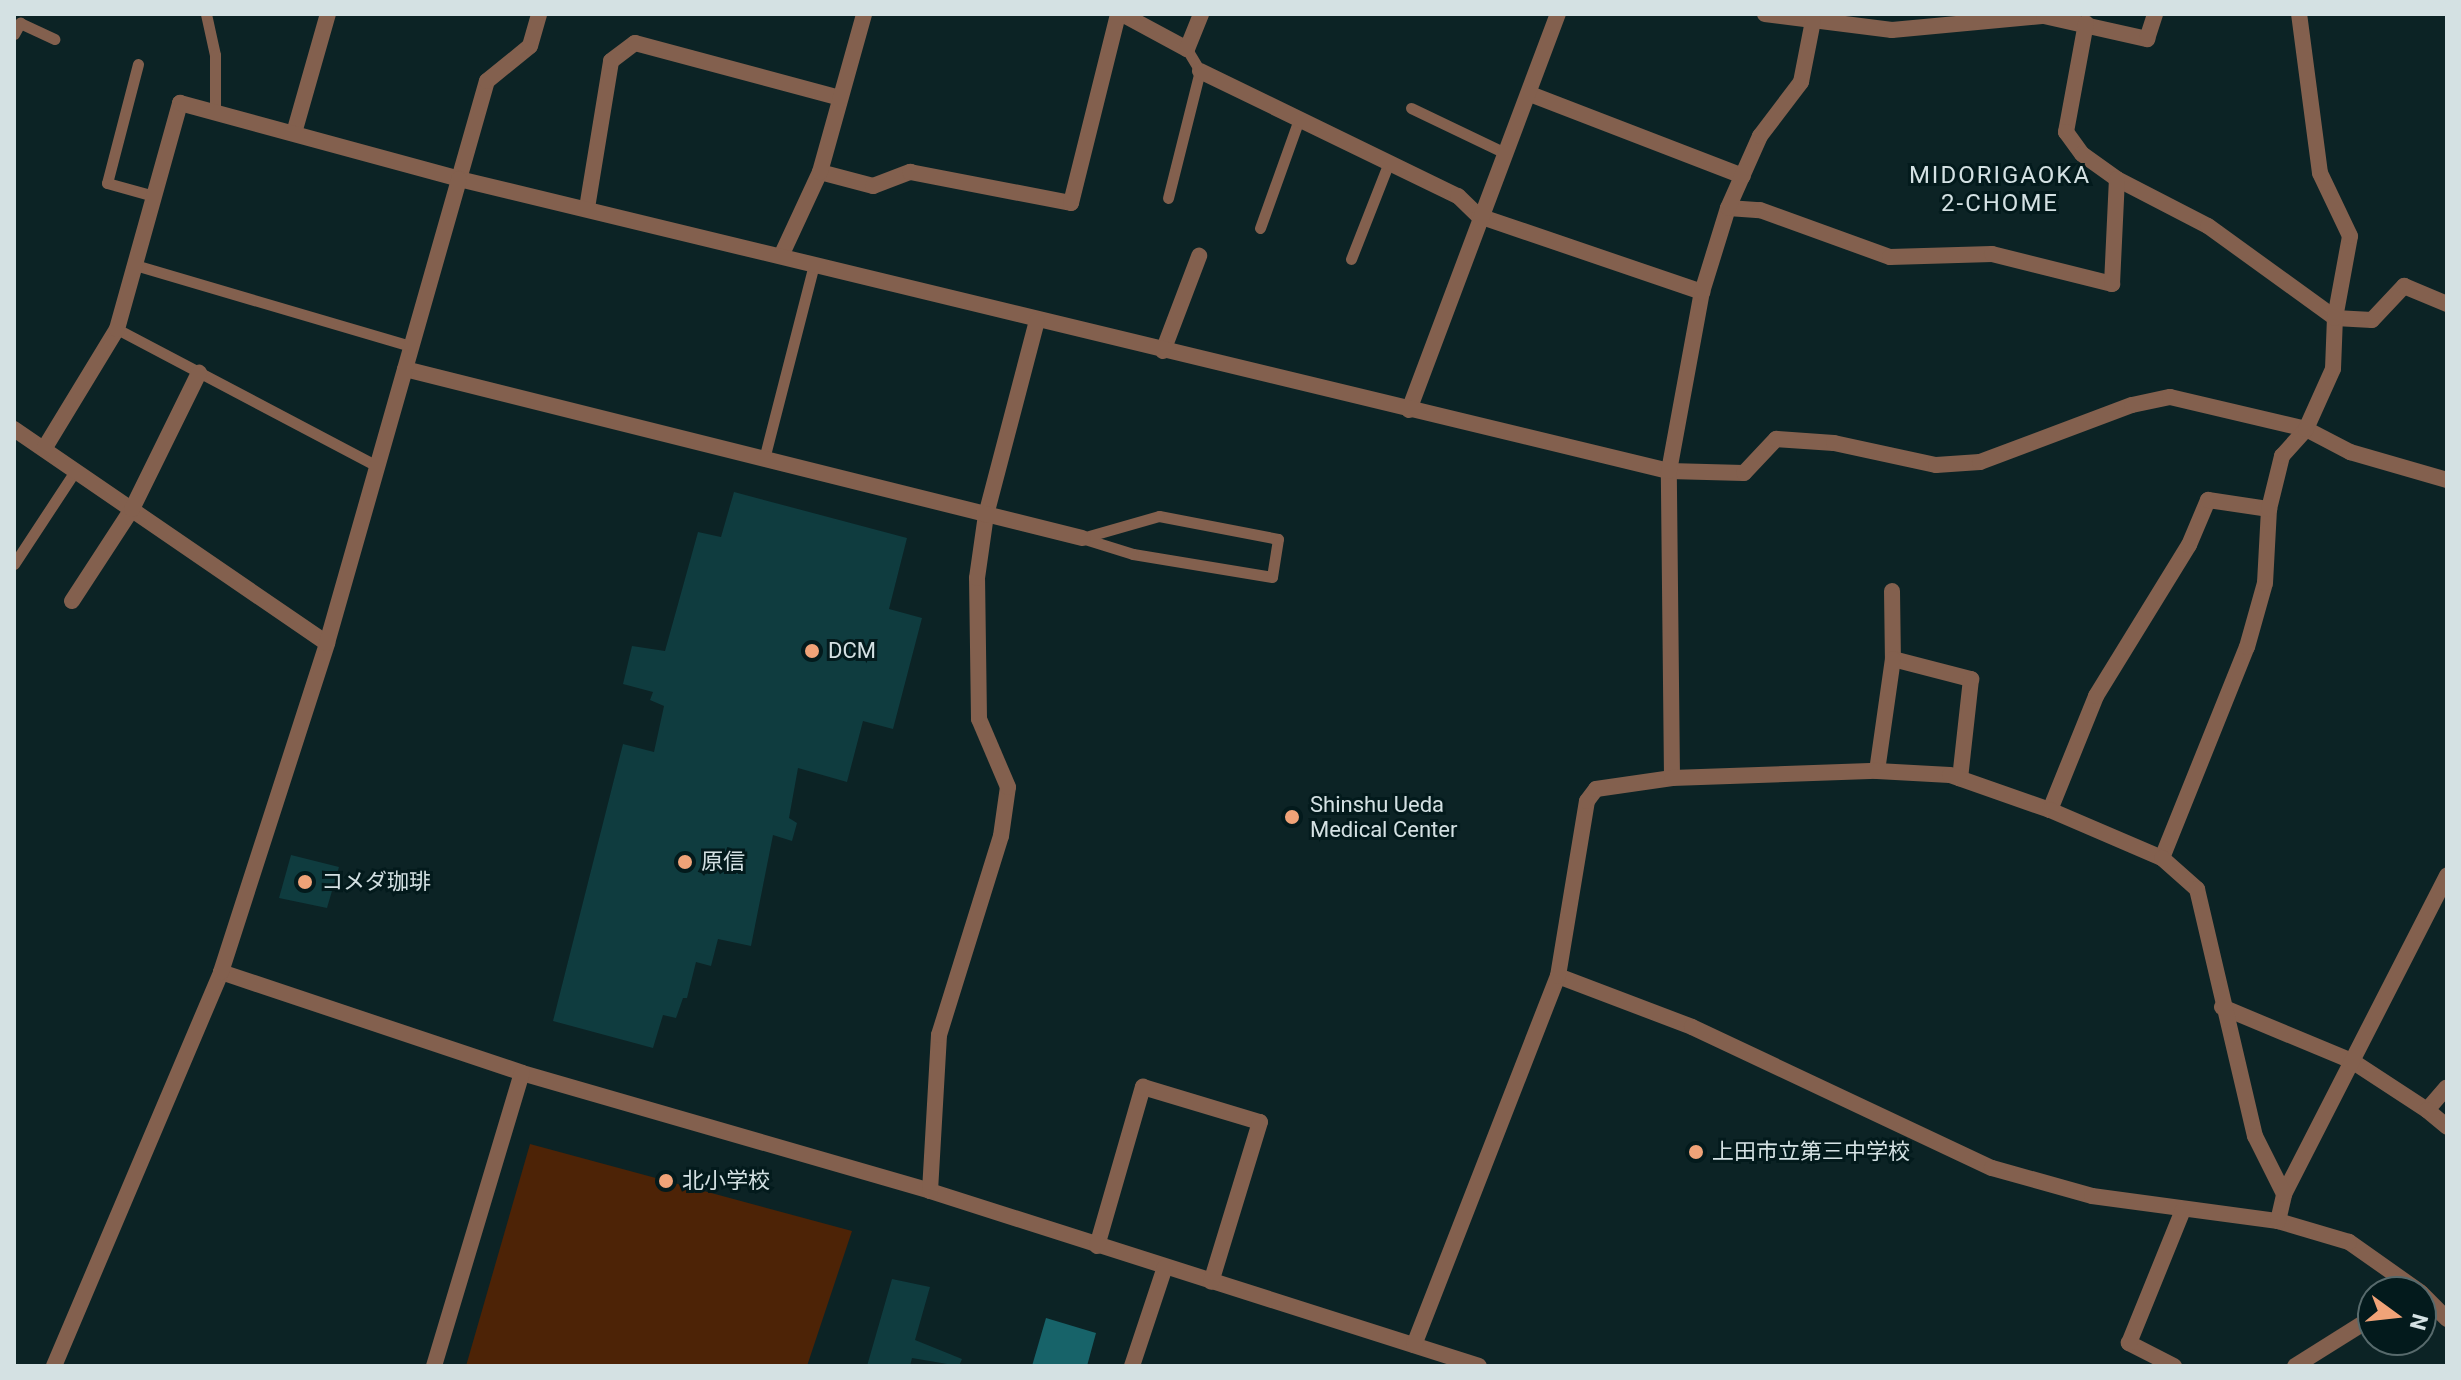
<!DOCTYPE html>
<html>
<head>
<meta charset="utf-8">
<style>
  body { margin:0 }
  #map { position:relative; width:2461px; height:1380px; overflow:hidden; background:#0c2325; font-family:Roboto,"Noto Sans JP",sans-serif }
  div>[style] { position:absolute }
  .green>* { inset:0; background:#4d2306 }
  .water>* { inset:0; background:#176369 }
  .building>* { inset:0; background:#0f3c3f }
  .service>* { height:11px; margin:-5.5px; padding:0 5.5px; transform-origin:5.5px; border-radius:5.5px; background:#83604e }
  .minor>* { height:16px; margin:-8px; padding:0 8px; transform-origin:8px; border-radius:8px; background:#83604e }
  .tertiary>* { height:16px; margin:-8px; padding:0 8px; transform-origin:8px; border-radius:8px; background:#83604e }
  .dots>* { width:22px; height:22px; translate:-50% -50%; box-sizing:border-box; border:4px solid #031a1c; border-radius:50% }
  span { translate:-50% -50%; white-space:nowrap; text-align:center; line-height:1.15; -webkit-text-stroke:6px #031a1c; paint-order:stroke }
  .poi-label { font-size:22px; color:#d4e1e3 }
  .left { translate:0 -50%; text-align:left }
  .neighbourhood-label { font-size:24px; color:#d4e1e3; letter-spacing:2px }
  .frame { position:absolute; inset:0; border:16px solid #d4e1e3; pointer-events:none }
  .north { position:absolute; left:2357px; top:1276px; width:80px; height:80px; box-sizing:border-box; background:#031a1c; border:2px solid #576a6c; border-radius:50%; rotate:105deg; font-size:22px; font-weight:700; line-height:32px; text-align:center; color:#d4e1e3 }
  .north::after { content:''; display:block; margin:auto; width:28px; height:36px; background:#f0a378; clip-path:polygon(50% 0,100% 100%,50% 72%,0 100%) }
</style>
</head>
<body>
<div id="map">
  <div class="green">
    <div style="clip-path:polygon(530px 1144px,852px 1231px,807px 1366px,466px 1366px)"></div>
  </div>
  <div class="water">
    <div style="clip-path:polygon(1046px 1318px,1096px 1333px,1087px 1366px,1032px 1366px)"></div>
  </div>
  <div class="building">
    <div style="clip-path:polygon(734px 492px,907px 538px,889px 609px,922px 618px,893px 729px,863px 721px,847px 782px,798px 768px,789px 818px,797px 823px,792px 841px,773px 835px,751px 946px,718px 939px,711px 966px,696px 962px,687px 998px,683px 998px,676px 1018px,663px 1015px,653px 1048px,553px 1021px,623px 744px,654px 752px,664px 706px,650px 700px,653px 692px,623px 684px,632px 646px,665px 651px,698px 532px,721px 537px)"></div>
    <div style="clip-path:polygon(291px 855px,339px 867px,327px 908px,279px 898px)"></div>
    <div style="clip-path:polygon(892px 1279px,930px 1287px,915px 1340px,962px 1359px,959px 1366px,912px 1358px,910px 1366px,867px 1366px)"></div>
  </div>
  <div class="service">
    <div style="left:206px;top:14px;width:42px;rotate:77.6deg"></div>
    <div style="left:215px;top:55px;width:57px;rotate:90deg"></div>
    <div style="left:14px;top:34px;width:13px;rotate:-61deg"></div>
    <div style="left:20px;top:23px;width:38px;rotate:25deg"></div>
    <div style="left:138px;top:64px;width:123px;rotate:104.6deg"></div>
    <div style="left:107px;top:183px;width:49px;rotate:15.5deg"></div>
    <div style="left:1411px;top:108px;width:106px;rotate:25.6deg"></div>
    <div style="left:1168px;top:198px;width:131px;rotate:-75.9deg"></div>
    <div style="left:1200px;top:71px;width:26px;rotate:-121deg"></div>
    <div style="left:1260px;top:228px;width:116px;rotate:-70.3deg"></div>
    <div style="left:1351px;top:259px;width:104px;rotate:-68.6deg"></div>
    <div style="left:135px;top:265px;width:288px;rotate:16.4deg"></div>
    <div style="left:117px;top:329px;width:294px;rotate:27.8deg"></div>
    <div style="left:764px;top:459px;width:201px;rotate:-75.6deg"></div>
    <div style="left:1159px;top:516px;width:121px;rotate:10.9deg"></div>
    <div style="left:1278px;top:539px;width:38px;rotate:99deg"></div>
    <div style="left:1272px;top:577px;width:141px;rotate:-170.6deg"></div>
    <div style="left:1133px;top:554px;width:53px;rotate:-162.6deg"></div>
    <div style="left:1082px;top:538px;width:80px;rotate:-15.9deg"></div>
    <div style="left:14px;top:564px;width:111px;rotate:-56.7deg"></div>
  </div>
  <div class="minor">
    <div style="left:1122px;top:14px;width:74px;rotate:28.3deg"></div>
    <div style="left:1187px;top:49px;width:38px;rotate:-68deg"></div>
    <div style="left:1765px;top:14px;width:128px;rotate:7.2deg"></div>
    <div style="left:1892px;top:30px;width:153px;rotate:-5.3deg"></div>
    <div style="left:2044px;top:16px;width:106px;rotate:12.6deg"></div>
    <div style="left:2147px;top:39px;width:26px;rotate:-72deg"></div>
    <div style="left:2086px;top:23px;width:111px;rotate:100.4deg"></div>
    <div style="left:2066px;top:132px;width:27px;rotate:54deg"></div>
    <div style="left:2082px;top:154px;width:43px;rotate:35.5deg"></div>
    <div style="left:2117px;top:179px;width:102px;rotate:27.3deg"></div>
    <div style="left:2208px;top:226px;width:157px;rotate:35.9deg"></div>
    <div style="left:2335px;top:318px;width:37px;rotate:3deg"></div>
    <div style="left:2372px;top:320px;width:47px;rotate:-46.7deg"></div>
    <div style="left:2404px;top:286px;width:47px;rotate:22.7deg"></div>
    <div style="left:1200px;top:71px;width:287px;rotate:25.9deg"></div>
    <div style="left:1458px;top:196px;width:29px;rotate:44deg"></div>
    <div style="left:1479px;top:216px;width:236px;rotate:18.8deg"></div>
    <div style="left:1530px;top:94px;width:228px;rotate:21.1deg"></div>
    <div style="left:294px;top:133px;width:124px;rotate:-74.1deg"></div>
    <div style="left:820px;top:172px;width:55px;rotate:14.8deg"></div>
    <div style="left:873px;top:186px;width:40px;rotate:-21deg"></div>
    <div style="left:910px;top:172px;width:164px;rotate:10.9deg"></div>
    <div style="left:1071px;top:203px;width:195px;rotate:-76deg"></div>
    <div style="left:459px;top:179px;width:102px;rotate:-74.1deg"></div>
    <div style="left:487px;top:81px;width:55px;rotate:-39.1deg"></div>
    <div style="left:530px;top:46px;width:33px;rotate:-74deg"></div>
    <div style="left:587px;top:208px;width:149px;rotate:-80.7deg"></div>
    <div style="left:611px;top:61px;width:30px;rotate:-37deg"></div>
    <div style="left:635px;top:43px;width:212px;rotate:15deg"></div>
    <div style="left:1728px;top:208px;width:32px;rotate:4deg"></div>
    <div style="left:1760px;top:210px;width:138px;rotate:19.9deg"></div>
    <div style="left:1890px;top:257px;width:102px;rotate:-1.7deg"></div>
    <div style="left:1992px;top:254px;width:124px;rotate:14deg"></div>
    <div style="left:2112px;top:284px;width:105px;rotate:-87.3deg"></div>
    <div style="left:781px;top:256px;width:93px;rotate:-65.1deg"></div>
    <div style="left:820px;top:172px;width:164px;rotate:-74.4deg"></div>
    <div style="left:1163px;top:351px;width:102px;rotate:-69.2deg"></div>
    <div style="left:1409px;top:410px;width:423px;rotate:-69.4deg"></div>
    <div style="left:14px;top:429px;width:379px;rotate:34.4deg"></div>
    <div style="left:44px;top:449px;width:140px;rotate:-58.7deg"></div>
    <div style="left:117px;top:329px;width:235px;rotate:-74.4deg"></div>
    <div style="left:180px;top:103px;width:289px;rotate:15.2deg"></div>
    <div style="left:459px;top:179px;width:1245px;rotate:13.57deg"></div>
    <div style="left:1669px;top:471px;width:75px;rotate:1.5deg"></div>
    <div style="left:1744px;top:473px;width:47px;rotate:-46.7deg"></div>
    <div style="left:1776px;top:439px;width:58px;rotate:3.9deg"></div>
    <div style="left:1834px;top:443px;width:104px;rotate:12.2deg"></div>
    <div style="left:1936px;top:465px;width:44px;rotate:-3.9deg"></div>
    <div style="left:1980px;top:462px;width:162px;rotate:-20.6deg"></div>
    <div style="left:2132px;top:405px;width:39px;rotate:-12deg"></div>
    <div style="left:2170px;top:397px;width:140px;rotate:13.2deg"></div>
    <div style="left:2306px;top:429px;width:50px;rotate:27.6deg"></div>
    <div style="left:2350px;top:452px;width:101px;rotate:16.1deg"></div>
    <div style="left:1892px;top:591px;width:68px;rotate:89.2deg"></div>
    <div style="left:1893px;top:659px;width:81px;rotate:14.4deg"></div>
    <div style="left:1971px;top:679px;width:100px;rotate:96.3deg"></div>
    <div style="left:72px;top:601px;width:110px;rotate:-56.9deg"></div>
    <div style="left:132px;top:509px;width:152px;rotate:-63.8deg"></div>
    <div style="left:1877px;top:771px;width:113px;rotate:-81.9deg"></div>
    <div style="left:1672px;top:778px;width:307px;rotate:-90.6deg"></div>
    <div style="left:1669px;top:471px;width:182px;rotate:-79.6deg"></div>
    <div style="left:1702px;top:292px;width:88px;rotate:-72.8deg"></div>
    <div style="left:1728px;top:208px;width:79px;rotate:-66deg"></div>
    <div style="left:1760px;top:136px;width:68px;rotate:-52.8deg"></div>
    <div style="left:1801px;top:82px;width:62px;rotate:-78.9deg"></div>
    <div style="left:2050px;top:810px;width:123px;rotate:-68deg"></div>
    <div style="left:2096px;top:696px;width:177px;rotate:-58.4deg"></div>
    <div style="left:2189px;top:545px;width:49px;rotate:-67.1deg"></div>
    <div style="left:2208px;top:500px;width:62px;rotate:8.4deg"></div>
    <div style="left:2162px;top:858px;width:227px;rotate:-68.1deg"></div>
    <div style="left:2247px;top:647px;width:66px;rotate:-74.3deg"></div>
    <div style="left:2265px;top:583px;width:74px;rotate:-86.9deg"></div>
    <div style="left:2269px;top:509px;width:55px;rotate:-76.2deg"></div>
    <div style="left:2282px;top:456px;width:36px;rotate:-48deg"></div>
    <div style="left:2306px;top:429px;width:66px;rotate:-65.8deg"></div>
    <div style="left:2333px;top:369px;width:51px;rotate:-87.8deg"></div>
    <div style="left:2335px;top:318px;width:83px;rotate:-79.6deg"></div>
    <div style="left:2350px;top:236px;width:70px;rotate:-115.5deg"></div>
    <div style="left:2320px;top:173px;width:160px;rotate:-97.5deg"></div>
    <div style="left:221px;top:972px;width:317px;rotate:18.5deg"></div>
    <div style="left:522px;top:1073px;width:425px;rotate:16.1deg"></div>
    <div style="left:930px;top:1191px;width:576px;rotate:17.68deg"></div>
    <div style="left:1558px;top:976px;width:143px;rotate:20.8deg"></div>
    <div style="left:1692px;top:1027px;width:331px;rotate:25.2deg"></div>
    <div style="left:1992px;top:1168px;width:104px;rotate:15.6deg"></div>
    <div style="left:2092px;top:1196px;width:188px;rotate:7.7deg"></div>
    <div style="left:2222px;top:1007px;width:141px;rotate:22.6deg"></div>
    <div style="left:2352px;top:1061px;width:90px;rotate:33.2deg"></div>
    <div style="left:2427px;top:1110px;width:30px;rotate:-49deg"></div>
    <div style="left:2427px;top:1110px;width:26px;rotate:40deg"></div>
    <div style="left:930px;top:1191px;width:156px;rotate:-86.7deg"></div>
    <div style="left:939px;top:1035px;width:208px;rotate:-72.7deg"></div>
    <div style="left:1001px;top:836px;width:49px;rotate:-81.9deg"></div>
    <div style="left:1008px;top:787px;width:74px;rotate:-113.1deg"></div>
    <div style="left:979px;top:719px;width:141px;rotate:-90.8deg"></div>
    <div style="left:977px;top:578px;width:64px;rotate:-81.9deg"></div>
    <div style="left:986px;top:515px;width:201px;rotate:-75.3deg"></div>
    <div style="left:1097px;top:1246px;width:166px;rotate:-73.9deg"></div>
    <div style="left:1143px;top:1087px;width:122px;rotate:16.7deg"></div>
    <div style="left:1260px;top:1122px;width:167px;rotate:107deg"></div>
    <div style="left:2420px;top:1292px;width:87px;rotate:-144.8deg"></div>
    <div style="left:2349px;top:1242px;width:74px;rotate:-163.5deg"></div>
    <div style="left:2278px;top:1221px;width:28px;rotate:-77deg"></div>
    <div style="left:2284px;top:1194px;width:358px;rotate:-62.9deg"></div>
    <div style="left:2421px;top:1293px;width:37px;rotate:45deg"></div>
    <div style="left:1414px;top:1345px;width:396px;rotate:-68.7deg"></div>
    <div style="left:1558px;top:976px;width:177px;rotate:-80.6deg"></div>
    <div style="left:1587px;top:801px;width:15px;rotate:-53deg"></div>
    <div style="left:1596px;top:789px;width:77px;rotate:-8.2deg"></div>
    <div style="left:1672px;top:778px;width:205px;rotate:-2deg"></div>
    <div style="left:1877px;top:771px;width:73px;rotate:3.1deg"></div>
    <div style="left:1950px;top:775px;width:106px;rotate:19.3deg"></div>
    <div style="left:2050px;top:810px;width:122px;rotate:23.2deg"></div>
    <div style="left:2162px;top:858px;width:47px;rotate:41.5deg"></div>
    <div style="left:2197px;top:889px;width:254px;rotate:76.8deg"></div>
    <div style="left:2255px;top:1136px;width:65px;rotate:63.4deg"></div>
    <div style="left:434px;top:1366px;width:306px;rotate:-73.3deg"></div>
    <div style="left:1132px;top:1366px;width:104px;rotate:-71.6deg"></div>
    <div style="left:2174px;top:1366px;width:51px;rotate:-152.9deg"></div>
    <div style="left:2129px;top:1343px;width:144px;rotate:-67.9deg"></div>
    <div style="left:2295px;top:1366px;width:92px;rotate:-32.1deg"></div>
  </div>
  <div class="tertiary">
    <div style="left:405px;top:369px;width:698px;rotate:14.02deg"></div>
    <div style="left:54px;top:1366px;width:428px;rotate:-67deg"></div>
    <div style="left:221px;top:972px;width:346px;rotate:-72.1deg"></div>
    <div style="left:327px;top:643px;width:482px;rotate:-74.1deg"></div>
  </div>
  <div class="dots">
    <div style="left:812px;top:651px;background:#f0a378"></div>
    <div style="left:1292px;top:817px;background:#f0a378"></div>
    <div style="left:685px;top:862px;background:#f0a378"></div>
    <div style="left:305px;top:882px;background:#f0a378"></div>
    <div style="left:1696px;top:1152px;background:#f0a378"></div>
    <div style="left:666px;top:1181px;background:#f0a378"></div>
  </div>
  <div class="poi-label">
    <span class="left" style="left:828px;top:651px">DCM</span>
    <span class="left" style="left:1310px;top:817px">Shinshu Ueda<br>Medical Center</span>
    <span class="left" style="left:701px;top:862px">原信</span>
    <span class="left" style="left:321px;top:882px">コメダ珈琲</span>
    <span class="left" style="left:1712px;top:1152px">上田市立第三中学校</span>
    <span class="left" style="left:682px;top:1181px">北小学校</span>
  </div>
  <div class="neighbourhood-label">
    <span style="left:2000px;top:190px">MIDORIGAOKA<br>2-CHOME</span>
  </div>
  <div class="frame"></div>
  <div class="north">N</div>
</div>
</body>
</html>
